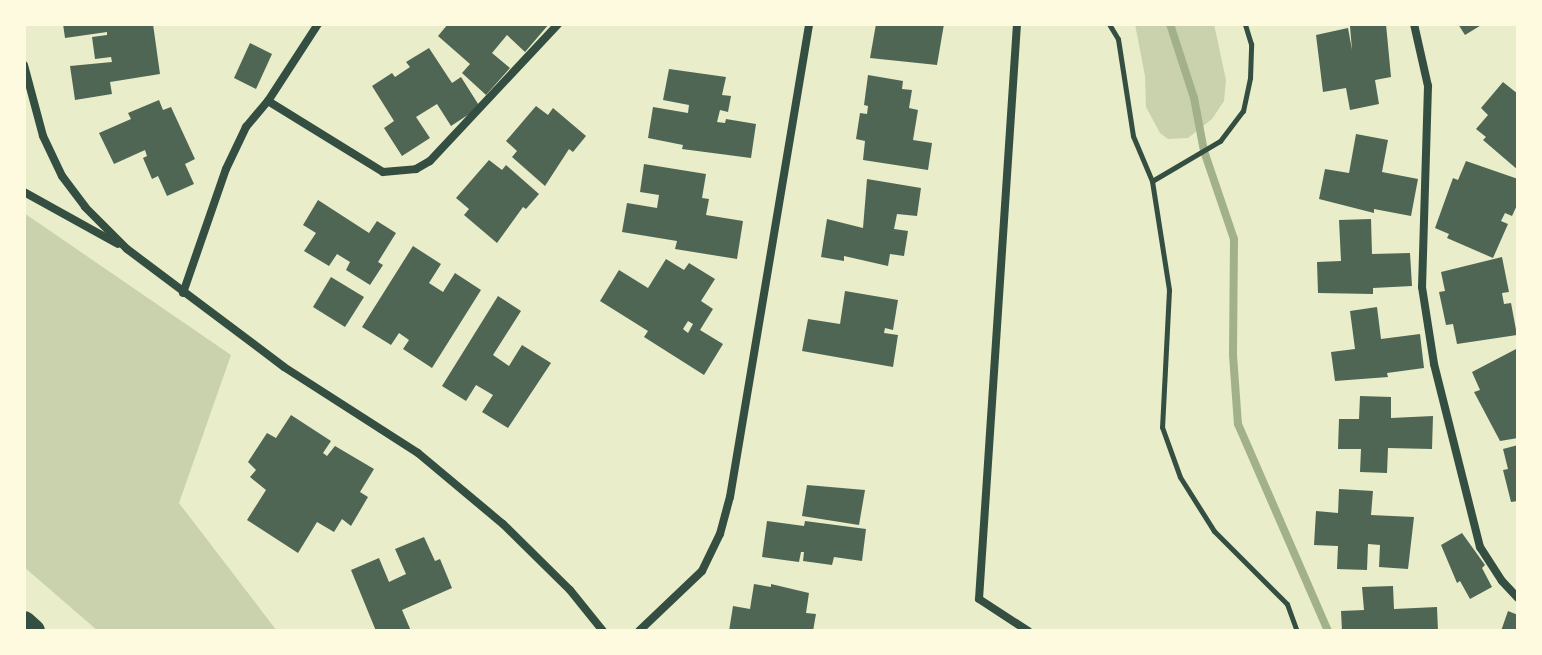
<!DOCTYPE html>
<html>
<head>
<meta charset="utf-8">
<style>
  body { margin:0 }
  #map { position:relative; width:1542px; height:655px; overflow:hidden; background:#e9edc9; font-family:"Sofia Sans Condensed",sans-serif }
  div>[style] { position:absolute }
  .green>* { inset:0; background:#cad2ad }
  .stream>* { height:8px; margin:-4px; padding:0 4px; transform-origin:4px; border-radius:4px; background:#a3b18a }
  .building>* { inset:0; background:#4f6655 }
  .path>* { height:5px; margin:-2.5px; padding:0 2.5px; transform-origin:2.5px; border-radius:2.5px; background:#344e41 }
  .minor>* { height:8px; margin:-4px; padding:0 4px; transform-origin:4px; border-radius:4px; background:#344e41 }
  .motorway>* { height:24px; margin:-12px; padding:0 12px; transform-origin:12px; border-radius:12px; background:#344e41 }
  span { translate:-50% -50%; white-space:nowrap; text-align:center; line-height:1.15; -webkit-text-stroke:8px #fefae0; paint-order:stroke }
  .frame { position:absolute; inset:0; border:26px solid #fefae0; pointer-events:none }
</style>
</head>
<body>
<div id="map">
  <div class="green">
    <div style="clip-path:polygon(1135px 24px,1214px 24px,1226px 80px,1224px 101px,1212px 119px,1188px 138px,1168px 139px,1160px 133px,1146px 107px,1145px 76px)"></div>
    <div style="clip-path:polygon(24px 213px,231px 355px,179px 503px,277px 631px,98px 631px,24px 567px)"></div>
  </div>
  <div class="stream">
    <div style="left:1170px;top:24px;width:78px;rotate:72deg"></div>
    <div style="left:1194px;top:98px;width:54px;rotate:79.3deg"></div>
    <div style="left:1204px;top:151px;width:93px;rotate:71.2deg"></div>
    <div style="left:1234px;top:239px;width:116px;rotate:90.5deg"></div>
    <div style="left:1233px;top:355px;width:69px;rotate:85.9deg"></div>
    <div style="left:1238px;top:424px;width:226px;rotate:66.5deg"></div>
  </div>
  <div class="building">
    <div style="clip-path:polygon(63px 24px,153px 24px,160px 74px,110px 82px,112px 94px,75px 100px,70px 66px,112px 62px,111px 57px,95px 59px,92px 37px,107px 35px,107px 32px,65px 38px)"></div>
    <div style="clip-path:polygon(448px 24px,549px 24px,525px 52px,507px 35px,492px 53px,510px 68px,486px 95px,462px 73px,470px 64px,438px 36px)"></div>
    <div style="clip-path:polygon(876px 24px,944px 24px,937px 65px,870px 58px)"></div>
    <div style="clip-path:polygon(1386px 24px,1391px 77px,1375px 80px,1379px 104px,1350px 110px,1346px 88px,1323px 92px,1316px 35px,1348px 28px,1352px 50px,1350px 26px)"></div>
    <div style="clip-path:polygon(1458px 24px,1483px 24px,1465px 35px)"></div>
    <div style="clip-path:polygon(250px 43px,272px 54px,256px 89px,234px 78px)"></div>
    <div style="clip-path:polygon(429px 48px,452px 83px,461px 77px,480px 107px,451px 126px,437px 104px,416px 117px,430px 138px,402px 156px,384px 128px,394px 121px,372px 86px,392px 73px,395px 77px,410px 67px,406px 62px)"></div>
    <div style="clip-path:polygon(669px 69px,726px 77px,722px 95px,731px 96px,728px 112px,720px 110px,717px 122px,725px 123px,726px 119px,756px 124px,751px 158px,682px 149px,683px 145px,648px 138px,653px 107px,688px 113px,689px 105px,663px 100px)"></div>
    <div style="clip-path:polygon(868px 75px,903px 81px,902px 89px,912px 90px,909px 108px,918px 110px,913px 140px,932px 143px,928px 170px,863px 160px,865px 141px,856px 139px,860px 113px,867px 114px,868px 106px,864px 105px)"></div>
    <div style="clip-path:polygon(1503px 82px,1518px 94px,1518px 170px,1483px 140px,1486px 137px,1476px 129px,1488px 115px,1481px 108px)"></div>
    <div style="clip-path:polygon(159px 100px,163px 110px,171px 107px,195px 159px,185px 164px,194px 184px,167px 196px,158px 176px,152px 179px,143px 158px,147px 156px,145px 150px,114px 164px,99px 133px,131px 119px,128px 113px)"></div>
    <div style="clip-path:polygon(536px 106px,548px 115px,553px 108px,586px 136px,573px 152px,569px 149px,545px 186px,512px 157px,517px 151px,506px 141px)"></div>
    <div style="clip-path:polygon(1356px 134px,1388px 140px,1382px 172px,1418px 179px,1411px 216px,1374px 209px,1374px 213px,1319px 199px,1325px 169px,1349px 173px)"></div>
    <div style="clip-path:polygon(489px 160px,502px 170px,506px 165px,539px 194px,526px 209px,523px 207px,497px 243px,464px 215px,469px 209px,456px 198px)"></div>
    <div style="clip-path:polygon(1466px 161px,1518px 179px,1518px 203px,1512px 216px,1505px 213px,1501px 221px,1508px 224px,1493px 258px,1447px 238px,1449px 234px,1435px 228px,1453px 178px,1458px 180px)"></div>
    <div style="clip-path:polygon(644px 164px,706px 174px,702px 198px,709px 199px,706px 215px,743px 221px,737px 259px,675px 249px,677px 241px,622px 232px,627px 203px,657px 208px,659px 195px,640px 192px)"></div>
    <div style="clip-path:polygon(867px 179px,921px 188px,917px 216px,897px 214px,894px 229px,908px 231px,904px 256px,890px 254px,888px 266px,844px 256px,844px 261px,821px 257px,827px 219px,863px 228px)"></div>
    <div style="clip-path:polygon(318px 200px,369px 233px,377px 221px,396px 233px,378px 262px,383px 265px,370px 285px,346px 270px,350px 262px,337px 254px,329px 266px,304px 251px,316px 233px,303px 225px)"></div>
    <div style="clip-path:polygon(1371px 219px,1372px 254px,1410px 253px,1412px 286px,1373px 288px,1373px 294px,1318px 293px,1317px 262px,1341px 261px,1339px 220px)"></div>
    <div style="clip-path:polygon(413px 246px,441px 264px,429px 283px,443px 292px,455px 273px,481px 290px,432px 368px,403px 349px,409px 340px,399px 333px,391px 345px,362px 327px)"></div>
    <div style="clip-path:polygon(1502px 257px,1509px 292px,1502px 293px,1504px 304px,1511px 303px,1517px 335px,1457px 344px,1453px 324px,1446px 325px,1439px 292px,1445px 291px,1441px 272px)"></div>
    <div style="clip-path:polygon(evenodd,666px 259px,684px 270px,689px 263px,715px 279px,701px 301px,713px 309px,700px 330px,723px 344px,704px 375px,644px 337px,648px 331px,600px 301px,619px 270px,648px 288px,666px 259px,688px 321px,693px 324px,688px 333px,683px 329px,688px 321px)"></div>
    <div style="clip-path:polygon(331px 277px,364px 297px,345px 327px,313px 307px)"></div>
    <div style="clip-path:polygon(845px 291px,898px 300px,893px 330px,885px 328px,884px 333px,898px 335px,893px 367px,802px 351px,808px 319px,840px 324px)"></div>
    <div style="clip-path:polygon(498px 296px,521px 311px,493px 355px,509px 366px,522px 345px,551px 363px,508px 428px,482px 412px,493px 395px,476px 385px,466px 401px,442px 386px)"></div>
    <div style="clip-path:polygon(1377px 307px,1381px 339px,1420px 334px,1424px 368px,1387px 373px,1388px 377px,1335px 381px,1331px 352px,1355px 349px,1350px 311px)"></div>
    <div style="clip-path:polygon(1518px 348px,1518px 438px,1500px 441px,1474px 392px,1480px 390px,1472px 372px)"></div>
    <div style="clip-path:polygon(1360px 396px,1391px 397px,1391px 418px,1433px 416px,1432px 449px,1388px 448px,1387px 473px,1360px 472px,1361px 449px,1338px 449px,1339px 419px,1359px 419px)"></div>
    <div style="clip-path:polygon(291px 415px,331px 441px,323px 453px,327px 456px,335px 446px,374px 469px,360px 492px,368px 497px,351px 526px,342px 519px,334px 532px,317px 522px,298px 553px,247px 520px,266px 490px,250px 477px,256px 470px,248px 462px,267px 433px,276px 438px)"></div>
    <div style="clip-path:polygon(1518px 445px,1518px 501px,1511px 502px,1503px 470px,1508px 469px,1503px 449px)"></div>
    <div style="clip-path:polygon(807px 485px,865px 490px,859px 525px,802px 516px)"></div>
    <div style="clip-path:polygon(1339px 489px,1373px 491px,1371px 515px,1414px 517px,1408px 569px,1379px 567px,1380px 545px,1368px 544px,1367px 570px,1337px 569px,1338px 546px,1314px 545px,1316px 511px,1338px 513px)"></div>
    <div style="clip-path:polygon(767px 521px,804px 526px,805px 521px,866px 529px,862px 561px,834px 557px,832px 565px,803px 561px,804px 552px,801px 552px,799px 562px,762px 557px)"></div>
    <div style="clip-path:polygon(1462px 533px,1485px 565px,1482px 568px,1492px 587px,1470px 599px,1460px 581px,1457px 583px,1441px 545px)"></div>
    <div style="clip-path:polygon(424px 537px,435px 561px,440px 559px,452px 588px,402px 610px,411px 631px,376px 631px,351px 570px,379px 558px,389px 582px,406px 574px,395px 549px)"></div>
    <div style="clip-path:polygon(754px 584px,771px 587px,771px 584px,809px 593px,806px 613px,816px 614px,813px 631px,729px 631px,733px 606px,750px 609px)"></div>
    <div style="clip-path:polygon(1393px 586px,1394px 609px,1437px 607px,1438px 631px,1342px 631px,1341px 611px,1364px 610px,1362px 587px)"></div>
    <div style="clip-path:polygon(1508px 611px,1518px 615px,1518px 631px,1501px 631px)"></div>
  </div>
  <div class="path">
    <div style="left:1109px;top:24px;width:17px;rotate:59deg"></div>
    <div style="left:1118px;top:39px;width:98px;rotate:81.2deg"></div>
    <div style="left:1133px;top:136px;width:49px;rotate:67.1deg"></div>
    <div style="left:1152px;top:181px;width:110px;rotate:81.1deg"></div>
    <div style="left:1169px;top:290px;width:137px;rotate:92.9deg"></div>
    <div style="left:1162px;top:427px;width:53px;rotate:70.2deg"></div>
    <div style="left:1180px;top:477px;width:64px;rotate:57.8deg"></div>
    <div style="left:1214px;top:531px;width:103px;rotate:45deg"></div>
    <div style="left:1287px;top:604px;width:29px;rotate:70deg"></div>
    <div style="left:1152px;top:181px;width:79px;rotate:-30.5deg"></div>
    <div style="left:1220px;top:141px;width:38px;rotate:-53deg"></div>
    <div style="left:1243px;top:111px;width:34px;rotate:-78deg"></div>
    <div style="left:1250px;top:78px;width:34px;rotate:-88deg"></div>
    <div style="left:1251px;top:44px;width:21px;rotate:-107deg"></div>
  </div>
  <div class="minor">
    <div style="left:1017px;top:24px;width:576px;rotate:93.78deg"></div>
    <div style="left:979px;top:599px;width:59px;rotate:33.1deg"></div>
    <div style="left:1414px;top:24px;width:64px;rotate:77.3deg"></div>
    <div style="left:1428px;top:86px;width:201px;rotate:91.7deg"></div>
    <div style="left:1422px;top:287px;width:78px;rotate:81.1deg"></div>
    <div style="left:1434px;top:364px;width:189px;rotate:75.9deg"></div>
    <div style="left:1480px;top:547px;width:40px;rotate:57.1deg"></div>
    <div style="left:1502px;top:581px;width:23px;rotate:47deg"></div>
    <div style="left:24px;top:65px;width:73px;rotate:75deg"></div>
    <div style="left:43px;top:136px;width:44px;rotate:64.6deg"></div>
    <div style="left:62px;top:176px;width:39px;rotate:53deg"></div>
    <div style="left:85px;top:207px;width:59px;rotate:45deg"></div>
    <div style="left:127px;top:249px;width:196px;rotate:36.9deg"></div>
    <div style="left:284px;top:367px;width:159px;rotate:32.7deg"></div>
    <div style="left:418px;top:453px;width:111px;rotate:39.9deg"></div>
    <div style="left:503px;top:524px;width:94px;rotate:44.6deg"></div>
    <div style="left:570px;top:590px;width:53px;rotate:51.2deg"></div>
    <div style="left:268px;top:101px;width:135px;rotate:31.7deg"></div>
    <div style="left:383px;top:172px;width:33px;rotate:-5deg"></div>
    <div style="left:416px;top:169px;width:16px;rotate:-30deg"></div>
    <div style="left:430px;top:161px;width:187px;rotate:-46.9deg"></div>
    <div style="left:24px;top:192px;width:107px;rotate:29deg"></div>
    <div style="left:183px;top:293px;width:131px;rotate:-70.9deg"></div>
    <div style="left:226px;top:169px;width:47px;rotate:-64.5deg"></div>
    <div style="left:246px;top:127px;width:34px;rotate:-50deg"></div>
    <div style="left:268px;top:101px;width:92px;rotate:-57deg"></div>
    <div style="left:639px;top:631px;width:87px;rotate:-43.6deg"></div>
    <div style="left:702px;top:571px;width:41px;rotate:-64.1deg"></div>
    <div style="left:720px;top:534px;width:38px;rotate:-75deg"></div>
    <div style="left:730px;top:497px;width:480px;rotate:-80.5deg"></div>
  </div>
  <div class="motorway">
    <div style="left:24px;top:623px;width:12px;rotate:42deg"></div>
  </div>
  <div class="frame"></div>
</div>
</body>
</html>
